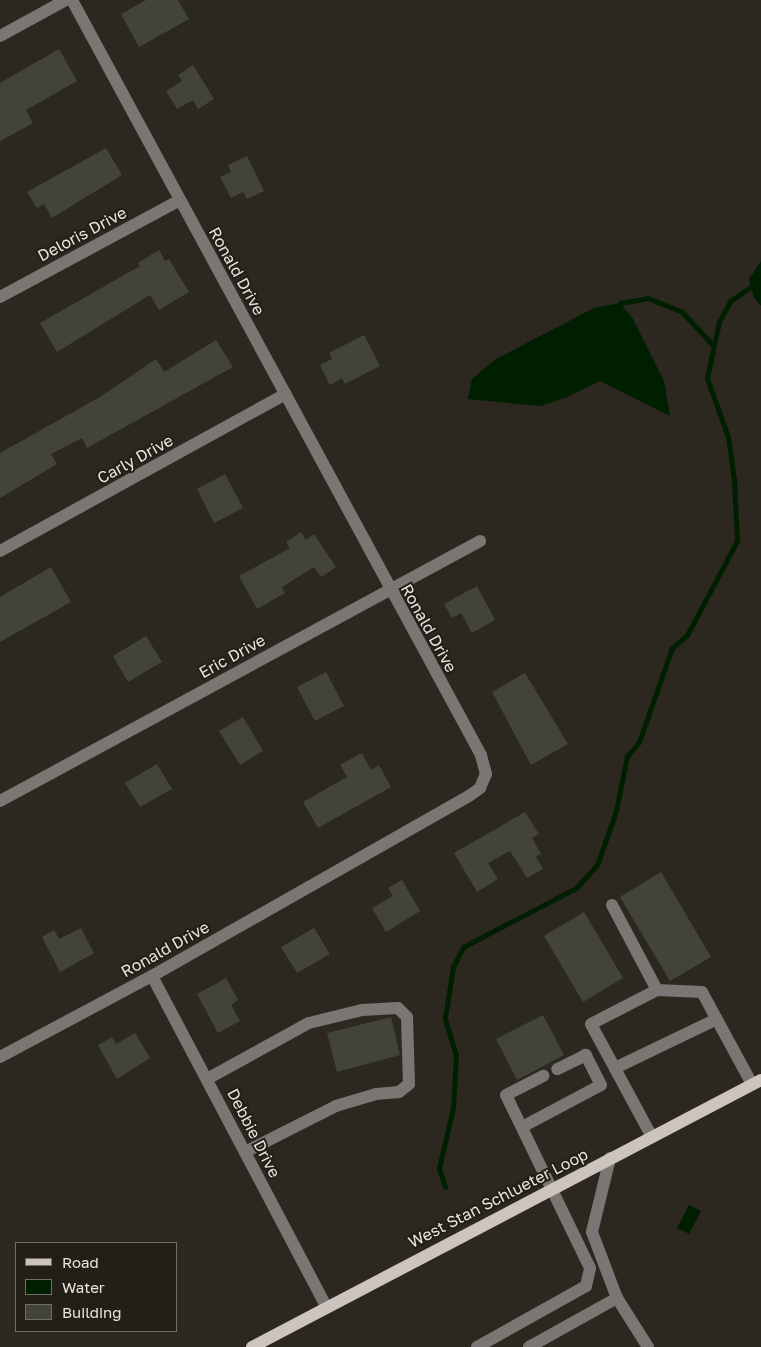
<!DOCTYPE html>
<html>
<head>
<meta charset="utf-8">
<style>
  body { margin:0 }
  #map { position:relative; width:761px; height:1347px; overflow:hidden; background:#2c2820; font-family:"Golos Text",sans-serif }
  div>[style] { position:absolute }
  .water>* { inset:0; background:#001e00 }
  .stream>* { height:5px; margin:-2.5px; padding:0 2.5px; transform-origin:2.5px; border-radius:2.5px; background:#001e00 }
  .building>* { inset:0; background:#42433a }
  .minor>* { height:12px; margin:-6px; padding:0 6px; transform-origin:6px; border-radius:6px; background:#7a7673 }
  .major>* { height:12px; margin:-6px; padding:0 6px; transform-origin:6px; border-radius:6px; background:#cdc4be }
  span { translate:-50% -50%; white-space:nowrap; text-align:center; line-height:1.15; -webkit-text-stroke:4px #221f17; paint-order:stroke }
  .street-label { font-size:16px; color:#e7e5e0 }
  .legend { position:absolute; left:15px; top:1242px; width:162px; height:90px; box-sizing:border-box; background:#221f17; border:1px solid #716e67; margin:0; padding:6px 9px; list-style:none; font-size:15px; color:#e7e5e0 }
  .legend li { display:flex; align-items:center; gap:10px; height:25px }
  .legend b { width:25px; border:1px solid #716e67 }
</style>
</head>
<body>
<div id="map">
  <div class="water">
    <div style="clip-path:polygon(761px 261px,761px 306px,754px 298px,749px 279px)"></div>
    <div style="clip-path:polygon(620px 303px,633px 319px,664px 381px,670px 416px,600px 381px,565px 398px,540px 406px,468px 399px,472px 379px,496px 359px,594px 308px)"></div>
    <div style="clip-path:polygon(689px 1205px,701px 1211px,689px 1234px,677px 1228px)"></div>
  </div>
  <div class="stream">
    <div style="left:620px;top:303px;width:28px;rotate:-10deg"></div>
    <div style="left:648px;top:298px;width:35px;rotate:22deg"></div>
    <div style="left:681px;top:311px;width:47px;rotate:46.7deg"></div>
    <div style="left:445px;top:1187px;width:20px;rotate:-108deg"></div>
    <div style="left:439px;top:1168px;width:62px;rotate:-76.9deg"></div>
    <div style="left:453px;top:1108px;width:53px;rotate:-86.8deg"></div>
    <div style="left:456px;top:1055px;width:39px;rotate:-107deg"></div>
    <div style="left:445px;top:1018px;width:52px;rotate:-81.1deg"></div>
    <div style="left:453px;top:967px;width:22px;rotate:-63deg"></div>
    <div style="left:463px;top:947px;width:127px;rotate:-27.6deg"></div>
    <div style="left:576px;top:888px;width:31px;rotate:-48deg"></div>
    <div style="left:597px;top:865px;width:57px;rotate:-70.6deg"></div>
    <div style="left:616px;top:811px;width:56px;rotate:-78.7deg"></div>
    <div style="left:627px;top:756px;width:18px;rotate:-49deg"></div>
    <div style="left:639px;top:742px;width:100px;rotate:-70.7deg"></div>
    <div style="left:672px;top:648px;width:20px;rotate:-41deg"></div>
    <div style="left:687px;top:635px;width:106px;rotate:-62deg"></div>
    <div style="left:737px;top:541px;width:61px;rotate:-92.8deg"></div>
    <div style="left:734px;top:480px;width:43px;rotate:-97.9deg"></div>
    <div style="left:728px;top:437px;width:63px;rotate:-109.6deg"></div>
    <div style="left:707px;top:378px;width:57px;rotate:-77.9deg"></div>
    <div style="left:719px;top:322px;width:24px;rotate:-62deg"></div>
    <div style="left:730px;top:301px;width:37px;rotate:-34deg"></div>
  </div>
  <div class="building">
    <div style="clip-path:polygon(146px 0,178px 0,189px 19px,139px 47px,121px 14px)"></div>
    <div style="clip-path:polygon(59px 49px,77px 81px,26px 110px,33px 123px,0 141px,0 83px)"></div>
    <div style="clip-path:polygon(193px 65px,214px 99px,198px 109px,193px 100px,177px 109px,166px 91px,182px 81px,178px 75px)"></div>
    <div style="clip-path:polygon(106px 148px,122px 175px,52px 218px,44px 204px,37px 208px,27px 192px)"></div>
    <div style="clip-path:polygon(247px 156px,264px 191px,247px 199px,243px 192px,231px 198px,220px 177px,231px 172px,228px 165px)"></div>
    <div style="clip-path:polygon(159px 250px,165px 261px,169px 259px,189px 292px,159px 310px,150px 295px,57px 352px,40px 323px,140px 266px,138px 263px)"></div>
    <div style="clip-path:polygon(364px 335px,380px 366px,345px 384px,342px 378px,330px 385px,320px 365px,332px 359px,329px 353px)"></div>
    <div style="clip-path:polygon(216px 340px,233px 367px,87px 448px,82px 438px,51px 454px,57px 464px,0 498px,0 453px,100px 397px,156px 359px,164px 372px)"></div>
    <div style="clip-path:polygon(225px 474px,243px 508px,214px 523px,197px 489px)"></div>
    <div style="clip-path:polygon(301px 532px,306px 540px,314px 534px,336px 567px,321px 577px,314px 567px,282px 587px,285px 593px,257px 609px,239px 576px,290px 548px,286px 542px)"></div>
    <div style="clip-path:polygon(51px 567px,71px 602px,0 642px,0 597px)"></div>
    <div style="clip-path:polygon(477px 586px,495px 620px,472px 633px,461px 613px,452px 618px,444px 604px)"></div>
    <div style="clip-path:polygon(146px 636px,162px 662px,128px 682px,113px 656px)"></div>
    <div style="clip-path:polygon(326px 672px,344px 706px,315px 721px,297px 687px)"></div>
    <div style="clip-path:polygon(525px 673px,568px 744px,531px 765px,492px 692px)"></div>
    <div style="clip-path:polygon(243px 717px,263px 751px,240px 765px,219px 731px)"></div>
    <div style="clip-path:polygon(362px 753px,371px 770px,379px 765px,391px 787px,318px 828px,303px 802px,347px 777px,340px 765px)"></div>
    <div style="clip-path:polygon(157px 764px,172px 789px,140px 807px,125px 783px)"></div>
    <div style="clip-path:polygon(525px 812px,539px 834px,532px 838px,541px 854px,536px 857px,543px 869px,527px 878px,510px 851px,488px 863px,498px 879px,477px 892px,454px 853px)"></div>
    <div style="clip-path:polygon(661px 872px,711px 957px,670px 981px,620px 897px)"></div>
    <div style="clip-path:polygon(402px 880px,420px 911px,386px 932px,372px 908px,393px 896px,388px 888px)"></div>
    <div style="clip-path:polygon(584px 912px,623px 978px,583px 1002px,544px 936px)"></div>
    <div style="clip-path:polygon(81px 928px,94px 953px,60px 972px,42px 937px,54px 930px,59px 939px)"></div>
    <div style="clip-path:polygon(314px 928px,330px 954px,297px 973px,281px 947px)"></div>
    <div style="clip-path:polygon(226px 978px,238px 1000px,231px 1005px,240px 1021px,218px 1033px,197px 994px)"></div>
    <div style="clip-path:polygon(543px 1015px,564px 1055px,517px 1080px,496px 1039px)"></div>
    <div style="clip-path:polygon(391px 1017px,400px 1055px,337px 1072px,327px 1033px)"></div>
    <div style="clip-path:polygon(135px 1033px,150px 1058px,117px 1079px,98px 1045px,112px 1037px,116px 1044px)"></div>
  </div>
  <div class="minor">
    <div style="left:0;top:36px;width:75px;rotate:-28.6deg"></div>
    <div style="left:0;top:297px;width:204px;rotate:-28.3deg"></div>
    <div style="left:0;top:551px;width:326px;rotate:-28.8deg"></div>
    <div style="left:0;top:801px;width:546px;rotate:-28.44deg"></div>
    <div style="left:612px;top:905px;width:96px;rotate:62.1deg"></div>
    <div style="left:152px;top:976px;width:373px;rotate:62.2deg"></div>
    <div style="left:0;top:1057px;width:172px;rotate:-28.1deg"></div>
    <div style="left:152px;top:976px;width:365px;rotate:-29.6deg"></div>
    <div style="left:469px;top:796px;width:14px;rotate:-36deg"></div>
    <div style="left:480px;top:788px;width:15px;rotate:-67deg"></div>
    <div style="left:486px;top:774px;width:20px;rotate:-105deg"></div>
    <div style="left:481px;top:755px;width:859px;rotate:-118.45deg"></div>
    <div style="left:615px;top:1068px;width:113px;rotate:-25.7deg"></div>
    <div style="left:207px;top:1079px;width:116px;rotate:-28.8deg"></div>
    <div style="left:309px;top:1023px;width:55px;rotate:-13.8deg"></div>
    <div style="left:362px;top:1010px;width:36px;rotate:-3deg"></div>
    <div style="left:398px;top:1008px;width:13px;rotate:45deg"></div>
    <div style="left:407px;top:1017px;width:67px;rotate:88.3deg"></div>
    <div style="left:409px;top:1084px;width:13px;rotate:141deg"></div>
    <div style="left:399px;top:1092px;width:23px;rotate:175deg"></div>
    <div style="left:376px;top:1094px;width:42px;rotate:163.3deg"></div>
    <div style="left:336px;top:1106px;width:102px;rotate:153.2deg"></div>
    <div style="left:522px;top:1127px;width:89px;rotate:-28deg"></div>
    <div style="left:601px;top:1085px;width:34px;rotate:-117deg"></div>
    <div style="left:586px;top:1055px;width:32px;rotate:154deg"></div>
    <div style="left:652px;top:1137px;width:128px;rotate:-118.4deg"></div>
    <div style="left:591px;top:1024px;width:74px;rotate:-27.3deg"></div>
    <div style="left:657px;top:990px;width:45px;rotate:2.5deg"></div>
    <div style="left:702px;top:992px;width:105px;rotate:61.5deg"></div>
    <div style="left:610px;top:1158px;width:76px;rotate:103.7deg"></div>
    <div style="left:592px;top:1232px;width:71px;rotate:69.3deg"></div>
    <div style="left:617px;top:1298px;width:58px;rotate:57.7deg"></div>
    <div style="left:477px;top:1347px;width:125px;rotate:-29.2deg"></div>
    <div style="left:586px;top:1286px;width:18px;rotate:-77deg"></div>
    <div style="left:590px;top:1268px;width:192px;rotate:-115.9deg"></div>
    <div style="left:506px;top:1095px;width:42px;rotate:-27.2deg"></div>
    <div style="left:529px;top:1347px;width:101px;rotate:-29.1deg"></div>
  </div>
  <div class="major">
    <div style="left:252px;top:1347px;width:575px;rotate:-27.68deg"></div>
  </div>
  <div class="street-label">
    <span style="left:82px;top:234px;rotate:-28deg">Deloris Drive</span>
    <span style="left:237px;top:271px;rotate:61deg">Ronald Drive</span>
    <span style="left:135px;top:459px;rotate:-29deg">Carly Drive</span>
    <span style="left:429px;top:628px;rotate:61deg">Ronald Drive</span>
    <span style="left:232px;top:656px;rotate:-29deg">Eric Drive</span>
    <span style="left:165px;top:949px;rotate:-29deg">Ronald Drive</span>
    <span style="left:254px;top:1133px;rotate:63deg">Debbie Drive</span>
    <span style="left:498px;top:1198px;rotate:-27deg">West Stan Schlueter Loop</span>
  </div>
  <ul class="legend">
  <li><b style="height:6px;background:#cdc4be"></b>Road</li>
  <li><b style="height:14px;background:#001e00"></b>Water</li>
  <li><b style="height:14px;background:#42433a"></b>Building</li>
  </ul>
</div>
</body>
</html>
